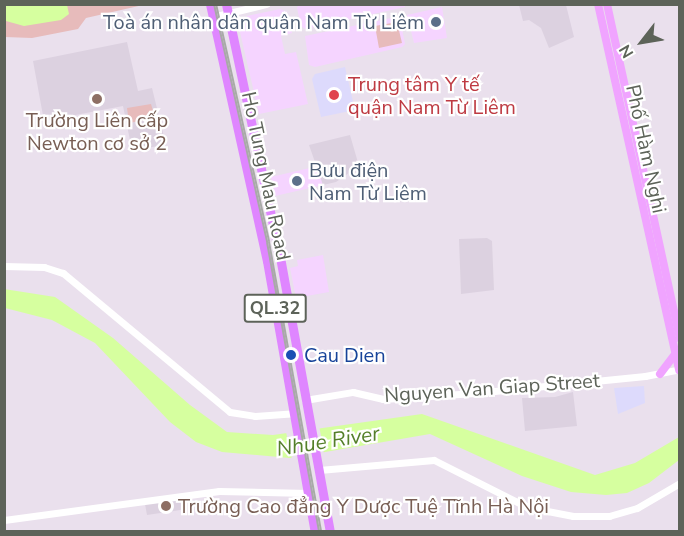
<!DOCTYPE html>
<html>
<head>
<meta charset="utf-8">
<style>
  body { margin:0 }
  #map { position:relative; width:684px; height:536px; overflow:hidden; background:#eae0ed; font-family:"Nunito Sans",sans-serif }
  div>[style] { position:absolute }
  .commercial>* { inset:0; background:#f5d4ff }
  .education>* { inset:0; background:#dcd1e0 }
  .medical>* { inset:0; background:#dddafc }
  .green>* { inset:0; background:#e7bbbb }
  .water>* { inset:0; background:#d6ff9f }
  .pier>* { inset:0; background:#eae0ed }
  .minor>* { height:7px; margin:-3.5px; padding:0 3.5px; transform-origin:3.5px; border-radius:3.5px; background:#fff }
  .major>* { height:8px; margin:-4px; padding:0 4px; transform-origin:4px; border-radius:4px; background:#f0a4ff }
  .highway>* { height:9px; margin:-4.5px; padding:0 4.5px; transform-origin:4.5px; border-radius:4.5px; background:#df86ff }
  .rail>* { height:4px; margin-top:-2px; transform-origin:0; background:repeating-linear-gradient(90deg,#fff 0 4.5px,#a8aaa7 0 9px); box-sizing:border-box; border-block:2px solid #a8aaa7 }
  .dots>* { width:16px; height:16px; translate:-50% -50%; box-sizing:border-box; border:3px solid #fff; border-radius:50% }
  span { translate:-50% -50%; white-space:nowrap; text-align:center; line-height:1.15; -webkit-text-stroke:4.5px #fff; paint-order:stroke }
  .shield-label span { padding:2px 4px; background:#fff; border:2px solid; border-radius:4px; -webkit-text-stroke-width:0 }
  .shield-label { font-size:18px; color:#5d6359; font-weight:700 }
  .service-label { font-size:20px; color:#4e5e75 }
  .right { translate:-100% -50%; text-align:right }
  .left { translate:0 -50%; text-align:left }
  .health-label { font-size:20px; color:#be3a42 }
  .education-label { font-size:20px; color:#785e54 }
  .street-label { font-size:20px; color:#5d6359 }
  .transit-label { font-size:20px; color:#164399 }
  .water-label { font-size:21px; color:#547f2a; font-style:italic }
  .frame { position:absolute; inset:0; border:6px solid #5d6359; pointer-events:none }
  .north { position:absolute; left:612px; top:12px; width:60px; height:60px; -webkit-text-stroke:4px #fff; paint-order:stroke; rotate:239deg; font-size:16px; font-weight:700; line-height:24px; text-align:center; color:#5d6359 }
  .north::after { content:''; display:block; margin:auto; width:21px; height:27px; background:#5d6359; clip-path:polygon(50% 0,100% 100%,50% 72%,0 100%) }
</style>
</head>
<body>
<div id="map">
  <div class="commercial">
    <div style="clip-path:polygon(299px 4px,405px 5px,405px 7px,305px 29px,301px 26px,297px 8px)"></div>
    <div style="clip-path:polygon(442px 7px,447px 38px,414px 43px,407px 15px)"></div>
    <div style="clip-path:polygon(280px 9px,287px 12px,292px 33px,281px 36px,285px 54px,296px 52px,308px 104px,259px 114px,240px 32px,247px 16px)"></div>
    <div style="clip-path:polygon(396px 17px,400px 18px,405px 44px,402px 47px,315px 67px,309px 65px,305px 36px)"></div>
    <div style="clip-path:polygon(318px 166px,323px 185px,275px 196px,271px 177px)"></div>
    <div style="clip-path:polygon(323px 255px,329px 292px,296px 298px,290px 268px,298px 266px,297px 260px)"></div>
  </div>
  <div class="education">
    <div style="clip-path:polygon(519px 5px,566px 5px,574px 37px,549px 48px,541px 28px,529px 20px,523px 21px)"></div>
    <div style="clip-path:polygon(127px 42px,138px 91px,152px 88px,166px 145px,132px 150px,123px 106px,44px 121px,33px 61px)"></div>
    <div style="clip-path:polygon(350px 135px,359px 166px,336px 182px,323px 185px,309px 145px)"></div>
    <div style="clip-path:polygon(487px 238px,492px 241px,494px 290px,461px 294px,459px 239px)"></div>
    <div style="clip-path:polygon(573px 392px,577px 426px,525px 431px,522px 398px,555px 397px)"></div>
    <div style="clip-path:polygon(185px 498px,187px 509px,147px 515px,145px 504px)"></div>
  </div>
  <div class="medical">
    <div style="clip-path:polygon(345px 67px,355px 110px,321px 117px,312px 79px,315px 74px)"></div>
    <div style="clip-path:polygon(644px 386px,645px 403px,618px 414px,614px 388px)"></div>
  </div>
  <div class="green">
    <div style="clip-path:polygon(4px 5px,143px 5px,86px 18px,78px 29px,32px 38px,5px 37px)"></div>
    <div style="clip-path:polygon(397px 22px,402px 43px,379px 48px,375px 26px)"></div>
    <div style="clip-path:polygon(151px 104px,155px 118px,129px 123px,127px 108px)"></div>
  </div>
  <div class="water">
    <div style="clip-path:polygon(4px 5px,67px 5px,69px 14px,61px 20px,24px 26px,6px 21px)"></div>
    <div style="clip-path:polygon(4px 289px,55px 297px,113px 338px,190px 405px,227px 432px,273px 435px,422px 414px,595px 475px,635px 463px,679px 437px,679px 460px,649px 483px,627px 493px,606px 495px,571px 492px,522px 476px,430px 434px,290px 458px,222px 452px,196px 442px,170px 422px,95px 343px,52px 320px,5px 308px)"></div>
  </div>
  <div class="pier">
    <div style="clip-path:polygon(319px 425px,324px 453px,292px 459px,286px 432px)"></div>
  </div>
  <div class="minor">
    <div style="left:212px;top:17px;width:56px;rotate:-13.5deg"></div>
    <div style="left:4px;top:266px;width:40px;rotate:1.4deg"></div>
    <div style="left:44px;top:267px;width:20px;rotate:18deg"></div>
    <div style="left:63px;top:273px;width:217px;rotate:39.8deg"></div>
    <div style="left:230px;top:412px;width:25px;rotate:9deg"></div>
    <div style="left:255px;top:416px;width:39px;rotate:-4deg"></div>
    <div style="left:305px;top:400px;width:49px;rotate:-9.5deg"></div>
    <div style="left:353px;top:392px;width:31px;rotate:13deg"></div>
    <div style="left:383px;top:399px;width:92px;rotate:-3.7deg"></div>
    <div style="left:475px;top:393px;width:171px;rotate:-5.7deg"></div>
    <div style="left:645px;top:376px;width:36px;rotate:-11deg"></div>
    <div style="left:319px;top:470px;width:115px;rotate:-5deg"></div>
    <div style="left:434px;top:460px;width:104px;rotate:26.8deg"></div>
    <div style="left:527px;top:507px;width:47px;rotate:11.1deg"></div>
    <div style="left:573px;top:516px;width:36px"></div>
    <div style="left:609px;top:516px;width:29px;rotate:-16deg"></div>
    <div style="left:637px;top:508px;width:50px;rotate:-30.2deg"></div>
    <div style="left:4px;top:520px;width:217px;rotate:-7.7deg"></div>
    <div style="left:219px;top:491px;width:89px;rotate:1.3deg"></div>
  </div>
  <div class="major">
    <div style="left:598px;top:4px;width:375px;rotate:77.5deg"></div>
    <div style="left:607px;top:4px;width:342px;rotate:77.7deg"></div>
    <div style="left:660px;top:374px;width:25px;rotate:-53deg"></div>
  </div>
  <div class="highway">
    <div style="left:210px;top:4px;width:263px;rotate:77.5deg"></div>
    <div style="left:267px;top:261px;width:275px;rotate:80deg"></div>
    <div style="left:226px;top:4px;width:259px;rotate:78deg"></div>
    <div style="left:280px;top:257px;width:280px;rotate:79.7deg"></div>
  </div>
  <div class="rail">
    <div style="left:215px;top:4px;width:244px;rotate:77.4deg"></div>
    <div style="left:268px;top:242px;width:295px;rotate:79.8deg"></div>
  </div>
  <div class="dots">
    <div style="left:436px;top:22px;background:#5c6f8a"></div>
    <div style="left:334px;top:95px;background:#e0444e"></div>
    <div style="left:97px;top:99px;background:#8d6e63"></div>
    <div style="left:297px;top:181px;background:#5c6f8a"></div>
    <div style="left:291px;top:355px;background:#1a4fb4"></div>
    <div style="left:166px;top:506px;background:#8d6e63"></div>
  </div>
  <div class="shield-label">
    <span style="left:275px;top:308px">QL.32</span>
  </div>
  <div class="service-label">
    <span class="right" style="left:424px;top:22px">Toà án nhân dân quận Nam Từ Liêm</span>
    <span class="left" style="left:309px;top:182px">Bưu điện<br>Nam Từ Liêm</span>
  </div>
  <div class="health-label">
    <span class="left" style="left:348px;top:96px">Trung tâm Y tế<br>quận Nam Từ Liêm</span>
  </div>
  <div class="education-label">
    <span style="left:97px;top:132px">Trường Liên cấp<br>Newton cơ sở 2</span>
    <span class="left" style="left:178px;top:506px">Trường Cao đẳng Y Dược Tuệ Tĩnh Hà Nội</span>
  </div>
  <div class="street-label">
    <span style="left:646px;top:149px;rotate:78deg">Phố Hàm Nghi</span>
    <span style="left:266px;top:176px;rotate:78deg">Ho Tung Mau Road</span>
    <span style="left:492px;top:388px;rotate:-4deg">Nguyen Van Giap Street</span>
  </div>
  <div class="transit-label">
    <span class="left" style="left:304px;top:355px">Cau Dien</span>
  </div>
  <div class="water-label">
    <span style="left:328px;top:441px;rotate:-9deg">Nhue River</span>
  </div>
  <div class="frame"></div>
  <div class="north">N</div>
</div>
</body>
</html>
